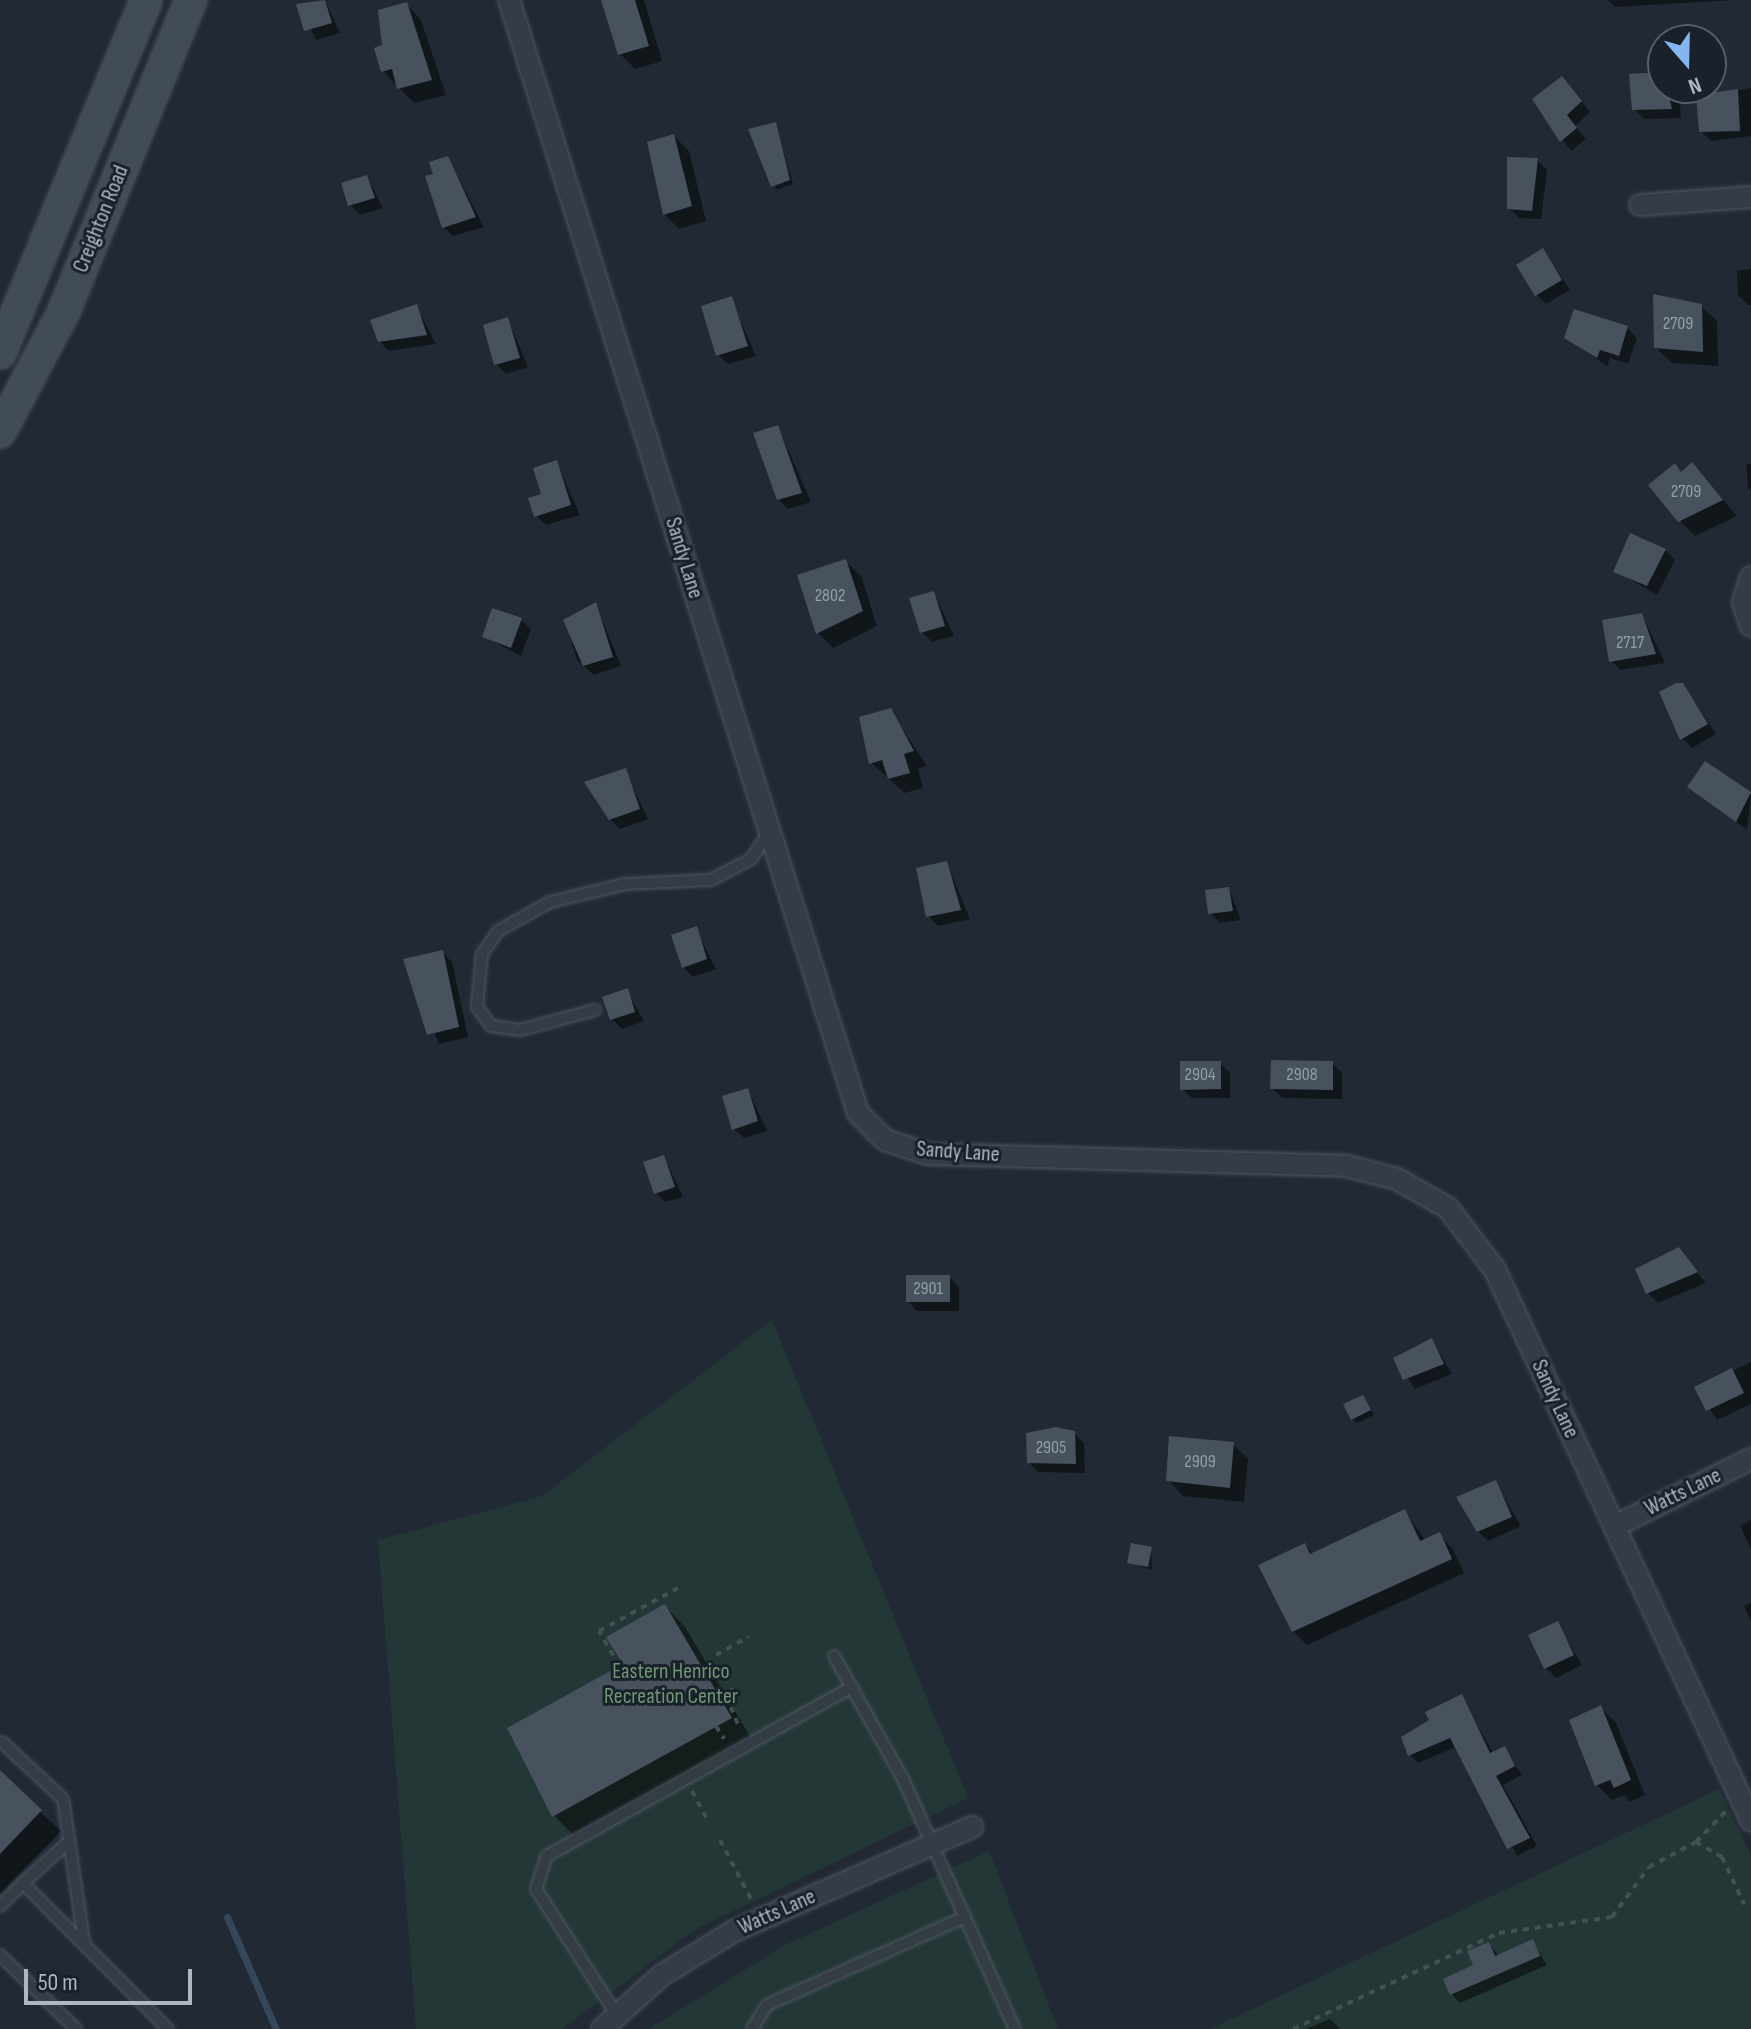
<!DOCTYPE html>
<html>
<head>
<meta charset="utf-8">
<style>
  body { margin:0 }
  #map { position:relative; width:1751px; height:2029px; overflow:hidden; background:#212a34; font-family:"Sofia Sans Condensed",sans-serif }
  div>[style] { position:absolute }
  .green>* { inset:0; background:#233736 }
  .shadow>* { inset:0; background:#0007 }
  .stream>* { height:7px; margin:-3.5px; padding:0 3.5px; transform-origin:3.5px; border-radius:3.5px; background:#35475b }
  .building>* { inset:0; background:#47525e }
  .path>* { height:4px; margin-top:-2px; transform-origin:0; background:repeating-linear-gradient(90deg,#405253 0 6px,transparent 0 12px) }
  .roads { filter:drop-shadow(0 0 2px #4e5760) drop-shadow(0 0 2px #4e5760) }
  .lane>* { height:10px; margin:-5px; padding:0 5px; transform-origin:5px; border-radius:5px; background:#343c45 }
  .street>* { height:20px; margin:-10px; padding:0 10px; transform-origin:10px; border-radius:10px; background:#343c45 }
  .secondary>* { height:30px; margin:-15px; padding:0 15px; transform-origin:15px; border-radius:15px; background:#424c58 }
  span { translate:-50% -50%; white-space:nowrap; text-align:center; line-height:1.15; -webkit-text-stroke:6px #19212a; paint-order:stroke }
  .number-label { font-size:18px; color:#949ea9 }
  .number-label span { -webkit-text-stroke-width:0 }
  .street-label { font-size:22px; color:#aeb7c2 }
  .park-label { font-size:22px; color:#6f9675 }
  .north { position:absolute; left:1647px; top:24px; width:80px; height:80px; box-sizing:border-box; background:#19212a; border:2px solid #555d67; border-radius:50%; rotate:160deg; font-size:22px; font-weight:700; line-height:32px; text-align:center; color:#aeb7c2 }
  .north::after { content:''; display:block; margin:auto; width:28px; height:36px; background:#85b6f0; clip-path:polygon(50% 0,100% 100%,50% 72%,0 100%) }
  .scale { position:absolute; left:24px; top:1969px; width:168px; height:36px; box-sizing:border-box; border:4px solid #aeb7c2; border-top:0; padding-left:10px; font-size:24px; line-height:28px; white-space:nowrap; color:#aeb7c2; -webkit-text-stroke:6px #19212a; paint-order:stroke }
</style>
</head>
<body>
<div id="map">
  <div class="green">
    <div style="clip-path:polygon(772px 1320px,968px 1798px,696px 1929px,562px 2029px,416px 2029px,378px 1540px,542px 1496px)"></div>
    <div style="clip-path:polygon(1719px 1789px,1751px 1856px,1751px 2029px,1210px 2029px)"></div>
    <div style="clip-path:polygon(989px 1851px,1058px 2029px,649px 2029px,785px 1945px)"></div>
  </div>
  <div class="shadow">
    <div style="clip-path:polygon(325px 0,340px 33px,316px 40px,299px 5px)"></div>
    <div style="clip-path:polygon(603px 0,644px 0,662px 61px,635px 69px,620px 54px)"></div>
    <div style="clip-path:polygon(1608px 0,1735px 0,1615px 7px)"></div>
    <div style="clip-path:polygon(406px 4px,421px 20px,446px 95px,414px 103px,383px 71px,385px 47px)"></div>
    <div style="clip-path:polygon(1663px 88px,1679px 88px,1681px 118px,1644px 119px,1634px 109px)"></div>
    <div style="clip-path:polygon(1751px 88px,1751px 136px,1711px 141px,1701px 131px,1698px 97px)"></div>
    <div style="clip-path:polygon(1572px 89px,1590px 112px,1575px 126px,1586px 139px,1571px 151px,1535px 100px)"></div>
    <div style="clip-path:polygon(775px 124px,793px 184px,777px 190px,751px 131px)"></div>
    <div style="clip-path:polygon(674px 136px,689px 151px,706px 221px,679px 229px,664px 214px)"></div>
    <div style="clip-path:polygon(448px 158px,484px 227px,453px 236px,444px 227px,435px 175px)"></div>
    <div style="clip-path:polygon(1537px 160px,1547px 170px,1541px 219px,1519px 218px,1509px 208px)"></div>
    <div style="clip-path:polygon(367px 177px,383px 208px,360px 215px,350px 205px)"></div>
    <div style="clip-path:polygon(1543px 251px,1570px 290px,1546px 304px,1537px 295px)"></div>
    <div style="clip-path:polygon(1751px 269px,1751px 305px,1748px 305px,1738px 295px,1737px 271px)"></div>
    <div style="clip-path:polygon(731px 299px,756px 356px,728px 364px,718px 355px)"></div>
    <div style="clip-path:polygon(1701px 306px,1717px 321px,1718px 366px,1672px 363px,1656px 348px)"></div>
    <div style="clip-path:polygon(417px 307px,436px 344px,389px 351px,379px 341px)"></div>
    <div style="clip-path:polygon(508px 320px,528px 367px,506px 374px,496px 364px)"></div>
    <div style="clip-path:polygon(1627px 328px,1637px 338px,1628px 364px,1610px 358px,1607px 366px,1566px 338px)"></div>
    <div style="clip-path:polygon(778px 427px,811px 502px,788px 509px,778px 499px)"></div>
    <div style="clip-path:polygon(557px 463px,580px 515px,546px 525px,536px 516px)"></div>
    <div style="clip-path:polygon(1692px 464px,1737px 516px,1695px 536px,1680px 521px,1682px 473px)"></div>
    <div style="clip-path:polygon(1746px 464px,1751px 464px,1751px 490px,1748px 487px)"></div>
    <div style="clip-path:polygon(1665px 550px,1675px 560px,1657px 595px,1616px 571px)"></div>
    <div style="clip-path:polygon(845px 561px,861px 576px,877px 626px,833px 648px,818px 633px)"></div>
    <div style="clip-path:polygon(934px 593px,954px 636px,932px 642px,922px 632px)"></div>
    <div style="clip-path:polygon(596px 605px,621px 666px,594px 675px,577px 660px,565px 621px)"></div>
    <div style="clip-path:polygon(1642px 615px,1665px 663px,1621px 670px,1611px 661px)"></div>
    <div style="clip-path:polygon(521px 620px,531px 629px,521px 656px,484px 637px)"></div>
    <div style="clip-path:polygon(1683px 685px,1716px 734px,1692px 748px,1682px 738px)"></div>
    <div style="clip-path:polygon(890px 710px,927px 766px,918px 769px,923px 788px,905px 793px,871px 763px)"></div>
    <div style="clip-path:polygon(1706px 763px,1751px 795px,1747px 830px,1690px 787px)"></div>
    <div style="clip-path:polygon(625px 771px,648px 819px,620px 829px,610px 819px)"></div>
    <div style="clip-path:polygon(947px 864px,970px 919px,938px 926px,928px 916px)"></div>
    <div style="clip-path:polygon(1229px 889px,1241px 920px,1220px 923px,1210px 913px)"></div>
    <div style="clip-path:polygon(696px 929px,716px 969px,693px 977px,683px 967px)"></div>
    <div style="clip-path:polygon(442px 952px,452px 962px,468px 1037px,439px 1044px,405px 960px)"></div>
    <div style="clip-path:polygon(627px 991px,644px 1021px,622px 1029px,612px 1019px)"></div>
    <div style="clip-path:polygon(1220px 1063px,1230px 1073px,1230px 1098px,1192px 1098px,1182px 1089px)"></div>
    <div style="clip-path:polygon(1332px 1063px,1342px 1073px,1342px 1099px,1282px 1098px,1272px 1088px)"></div>
    <div style="clip-path:polygon(748px 1090px,767px 1131px,744px 1138px,734px 1129px)"></div>
    <div style="clip-path:polygon(664px 1157px,683px 1197px,665px 1202px,656px 1193px)"></div>
    <div style="clip-path:polygon(1678px 1249px,1706px 1283px,1658px 1303px,1648px 1293px)"></div>
    <div style="clip-path:polygon(949px 1277px,959px 1287px,959px 1311px,917px 1311px,908px 1301px)"></div>
    <div style="clip-path:polygon(1432px 1340px,1452px 1374px,1415px 1389px,1396px 1359px)"></div>
    <div style="clip-path:polygon(1751px 1362px,1751px 1404px,1717px 1420px,1697px 1388px)"></div>
    <div style="clip-path:polygon(1363px 1397px,1374px 1415px,1357px 1423px,1352px 1419px)"></div>
    <div style="clip-path:polygon(1074px 1433px,1084px 1443px,1085px 1473px,1038px 1472px,1029px 1463px)"></div>
    <div style="clip-path:polygon(1233px 1444px,1248px 1459px,1244px 1502px,1183px 1496px,1168px 1480px)"></div>
    <div style="clip-path:polygon(1495px 1482px,1521px 1526px,1488px 1541px,1478px 1531px)"></div>
    <div style="clip-path:polygon(1405px 1512px,1426px 1541px,1439px 1535px,1453px 1549px,1464px 1573px,1307px 1645px,1293px 1631px,1305px 1545px,1314px 1555px)"></div>
    <div style="clip-path:polygon(1751px 1520px,1751px 1549px,1740px 1526px)"></div>
    <div style="clip-path:polygon(1151px 1548px,1152px 1570px,1129px 1562px)"></div>
    <div style="clip-path:polygon(1751px 1603px,1751px 1621px,1744px 1606px)"></div>
    <div style="clip-path:polygon(665px 1606px,685px 1627px,751px 1738px,574px 1836px,554px 1815px,626px 1665px)"></div>
    <div style="clip-path:polygon(1557px 1623px,1582px 1665px,1556px 1678px,1546px 1668px)"></div>
    <div style="clip-path:polygon(1461px 1696px,1493px 1753px,1504px 1749px,1522px 1775px,1503px 1785px,1537px 1846px,1517px 1856px,1456px 1747px,1418px 1763px,1410px 1755px,1431px 1720px)"></div>
    <div style="clip-path:polygon(1601px 1708px,1616px 1723px,1645px 1795px,1630px 1802px,1624px 1795px,1612px 1800px,1597px 1785px,1571px 1721px)"></div>
    <div style="clip-path:polygon(0 1776px,61px 1831px,0 1894px)"></div>
    <div style="clip-path:polygon(1532px 1942px,1547px 1965px,1460px 2003px,1452px 1994px,1489px 1944px,1499px 1956px)"></div>
    <div style="clip-path:polygon(1330px 2019px,1340px 2029px,1306px 2029px)"></div>
  </div>
  <div class="stream">
    <div style="left:227px;top:1917px;width:122px;rotate:66.4deg"></div>
  </div>
  <div class="building">
    <div style="clip-path:polygon(325px 0,332px 23px,304px 31px,296px 4px)"></div>
    <div style="clip-path:polygon(601px 0,635px 0,649px 46px,618px 55px)"></div>
    <div style="clip-path:polygon(407px 2px,432px 80px,397px 89px,392px 69px,381px 72px,374px 48px,382px 45px,378px 10px)"></div>
    <div style="clip-path:polygon(1663px 72px,1672px 109px,1632px 110px,1629px 74px)"></div>
    <div style="clip-path:polygon(1562px 76px,1582px 101px,1567px 115px,1577px 128px,1560px 142px,1532px 99px)"></div>
    <div style="clip-path:polygon(1738px 89px,1740px 131px,1699px 132px,1696px 95px)"></div>
    <div style="clip-path:polygon(776px 122px,790px 180px,771px 187px,748px 129px)"></div>
    <div style="clip-path:polygon(674px 134px,692px 206px,663px 215px,647px 142px)"></div>
    <div style="clip-path:polygon(448px 156px,476px 217px,442px 228px,425px 176px,433px 174px,429px 162px)"></div>
    <div style="clip-path:polygon(1507px 157px,1538px 158px,1532px 211px,1507px 209px)"></div>
    <div style="clip-path:polygon(367px 175px,375px 198px,348px 206px,341px 183px)"></div>
    <div style="clip-path:polygon(1543px 248px,1562px 280px,1535px 296px,1516px 265px)"></div>
    <div style="clip-path:polygon(1653px 294px,1702px 304px,1703px 352px,1654px 348px)"></div>
    <div style="clip-path:polygon(732px 296px,748px 346px,716px 356px,701px 306px)"></div>
    <div style="clip-path:polygon(417px 304px,427px 335px,378px 342px,370px 320px)"></div>
    <div style="clip-path:polygon(1574px 309px,1628px 326px,1619px 356px,1600px 350px,1597px 358px,1564px 338px)"></div>
    <div style="clip-path:polygon(508px 317px,520px 358px,494px 365px,483px 325px)"></div>
    <div style="clip-path:polygon(778px 425px,802px 493px,777px 500px,753px 433px)"></div>
    <div style="clip-path:polygon(557px 460px,571px 505px,534px 517px,528px 498px,541px 494px,533px 468px)"></div>
    <div style="clip-path:polygon(1692px 462px,1723px 500px,1678px 522px,1648px 485px,1675px 463px,1681px 472px)"></div>
    <div style="clip-path:polygon(1630px 533px,1666px 549px,1647px 586px,1613px 572px)"></div>
    <div style="clip-path:polygon(846px 559px,863px 611px,816px 634px,797px 575px)"></div>
    <div style="clip-path:polygon(934px 591px,945px 626px,920px 633px,909px 598px)"></div>
    <div style="clip-path:polygon(596px 602px,613px 657px,583px 666px,563px 620px)"></div>
    <div style="clip-path:polygon(492px 608px,522px 618px,511px 648px,482px 637px)"></div>
    <div style="clip-path:polygon(1642px 613px,1656px 654px,1609px 662px,1602px 620px)"></div>
    <div style="clip-path:polygon(1676px 683px,1683px 683px,1708px 724px,1680px 740px,1659px 692px)"></div>
    <div style="clip-path:polygon(891px 708px,914px 751px,904px 754px,910px 773px,888px 779px,882px 760px,869px 764px,859px 717px)"></div>
    <div style="clip-path:polygon(1705px 761px,1751px 792px,1736px 822px,1687px 787px)"></div>
    <div style="clip-path:polygon(626px 768px,640px 809px,609px 820px,584px 782px)"></div>
    <div style="clip-path:polygon(947px 861px,961px 910px,926px 917px,916px 868px)"></div>
    <div style="clip-path:polygon(1229px 887px,1233px 911px,1208px 914px,1205px 890px)"></div>
    <div style="clip-path:polygon(697px 926px,707px 959px,682px 968px,671px 935px)"></div>
    <div style="clip-path:polygon(443px 950px,459px 1027px,427px 1035px,403px 959px)"></div>
    <div style="clip-path:polygon(628px 988px,635px 1012px,610px 1020px,602px 997px)"></div>
    <div style="clip-path:polygon(1271px 1060px,1333px 1061px,1333px 1090px,1270px 1089px)"></div>
    <div style="clip-path:polygon(1180px 1061px,1221px 1061px,1221px 1089px,1180px 1090px)"></div>
    <div style="clip-path:polygon(748px 1088px,758px 1121px,732px 1130px,722px 1096px)"></div>
    <div style="clip-path:polygon(664px 1155px,675px 1187px,654px 1194px,643px 1162px)"></div>
    <div style="clip-path:polygon(1679px 1247px,1698px 1272px,1646px 1294px,1635px 1269px)"></div>
    <div style="clip-path:polygon(906px 1275px,950px 1275px,950px 1302px,906px 1302px)"></div>
    <div style="clip-path:polygon(1432px 1338px,1444px 1364px,1403px 1380px,1393px 1358px)"></div>
    <div style="clip-path:polygon(1732px 1368px,1744px 1393px,1706px 1411px,1694px 1387px)"></div>
    <div style="clip-path:polygon(1363px 1395px,1371px 1410px,1351px 1420px,1343px 1404px)"></div>
    <div style="clip-path:polygon(1056px 1427px,1075px 1431px,1076px 1464px,1027px 1463px,1026px 1433px)"></div>
    <div style="clip-path:polygon(1169px 1436px,1234px 1442px,1230px 1488px,1166px 1481px)"></div>
    <div style="clip-path:polygon(1496px 1480px,1512px 1517px,1477px 1532px,1456px 1497px)"></div>
    <div style="clip-path:polygon(1405px 1509px,1420px 1541px,1440px 1532px,1452px 1559px,1292px 1632px,1258px 1565px,1305px 1543px,1310px 1554px)"></div>
    <div style="clip-path:polygon(1131px 1543px,1152px 1547px,1148px 1567px,1127px 1563px)"></div>
    <div style="clip-path:polygon(665px 1604px,732px 1718px,552px 1817px,507px 1728px,623px 1664px,606px 1637px)"></div>
    <div style="clip-path:polygon(1558px 1621px,1574px 1655px,1544px 1669px,1528px 1635px)"></div>
    <div style="clip-path:polygon(1462px 1694px,1490px 1753px,1505px 1746px,1515px 1766px,1496px 1776px,1530px 1838px,1507px 1849px,1450px 1738px,1408px 1756px,1401px 1737px,1429px 1720px,1425px 1712px)"></div>
    <div style="clip-path:polygon(1601px 1705px,1631px 1780px,1614px 1788px,1610px 1780px,1595px 1786px,1569px 1720px)"></div>
    <div style="clip-path:polygon(0 1770px,42px 1810px,0 1854px)"></div>
    <div style="clip-path:polygon(1533px 1939px,1540px 1956px,1450px 1995px,1443px 1979px,1473px 1965px,1467px 1951px,1489px 1942px,1495px 1956px)"></div>
  </div>
  <div class="path">
    <div style="left:716px;top:1655px;width:37px;rotate:-29deg"></div>
    <div style="left:619px;top:1666px;width:40px;rotate:-119.7deg"></div>
    <div style="left:599px;top:1631px;width:90px;rotate:-28.6deg"></div>
    <div style="left:733px;top:1688px;width:11px;rotate:131deg"></div>
    <div style="left:726px;top:1696px;width:36px;rotate:67deg"></div>
    <div style="left:716px;top:1726px;width:15px;rotate:58deg"></div>
    <div style="left:692px;top:1791px;width:30px;rotate:62deg"></div>
    <div style="left:720px;top:1840px;width:69px;rotate:62.3deg"></div>
    <div style="left:1696px;top:1842px;width:30px;rotate:30deg"></div>
    <div style="left:1722px;top:1857px;width:52px;rotate:64.9deg"></div>
    <div style="left:1293px;top:2029px;width:227px;rotate:-25deg"></div>
    <div style="left:1499px;top:1933px;width:114px;rotate:-8.1deg"></div>
    <div style="left:1612px;top:1917px;width:62px;rotate:-53.5deg"></div>
    <div style="left:1649px;top:1867px;width:53px;rotate:-28deg"></div>
    <div style="left:1696px;top:1842px;width:43px;rotate:-45.9deg"></div>
  </div>
  <div class="roads">
    <div class="lane">
      <div style="left:595px;top:1010px;width:78px;rotate:165.1deg"></div>
      <div style="left:520px;top:1030px;width:29px;rotate:-172deg"></div>
      <div style="left:491px;top:1026px;width:24px;rotate:-126deg"></div>
      <div style="left:477px;top:1007px;width:53px;rotate:-84.6deg"></div>
      <div style="left:482px;top:954px;width:28px;rotate:-55deg"></div>
      <div style="left:498px;top:931px;width:60px;rotate:-29.1deg"></div>
      <div style="left:550px;top:902px;width:77px;rotate:-13.5deg"></div>
      <div style="left:625px;top:884px;width:86px;rotate:-2.7deg"></div>
      <div style="left:711px;top:880px;width:45px;rotate:-27.7deg"></div>
      <div style="left:751px;top:859px;width:32px;rotate:-56deg"></div>
      <div style="left:834px;top:1656px;width:141px;rotate:60.7deg"></div>
      <div style="left:903px;top:1779px;width:274px;rotate:65.9deg"></div>
      <div style="left:2px;top:1742px;width:83px;rotate:43.1deg"></div>
      <div style="left:63px;top:1799px;width:144px;rotate:81.6deg"></div>
      <div style="left:23px;top:1883px;width:57px;rotate:-42.1deg"></div>
      <div style="left:0;top:1906px;width:33px;rotate:-45deg"></div>
      <div style="left:23px;top:1883px;width:206px;rotate:45.2deg"></div>
      <div style="left:0;top:1955px;width:106px;rotate:44.2deg"></div>
      <div style="left:616px;top:2014px;width:148px;rotate:-122.6deg"></div>
      <div style="left:536px;top:1889px;width:35px;rotate:-72deg"></div>
      <div style="left:547px;top:1856px;width:349px;rotate:-29deg"></div>
      <div style="left:752px;top:2029px;width:28px;rotate:-58deg"></div>
      <div style="left:767px;top:2005px;width:217px;rotate:-24deg"></div>
    </div>
    <div class="street">
      <div style="left:509px;top:0;width:1166px;rotate:72.59deg"></div>
      <div style="left:858px;top:1113px;width:38px;rotate:45deg"></div>
      <div style="left:885px;top:1140px;width:45px;rotate:18deg"></div>
      <div style="left:928px;top:1154px;width:419px;rotate:1.6deg"></div>
      <div style="left:1347px;top:1166px;width:52px;rotate:14.6deg"></div>
      <div style="left:1397px;top:1179px;width:59px;rotate:29.6deg"></div>
      <div style="left:1448px;top:1208px;width:78px;rotate:52.8deg"></div>
      <div style="left:1495px;top:1270px;width:607px;rotate:65.04deg"></div>
      <div style="left:1640px;top:205px;width:111px;rotate:-4.1deg"></div>
      <div style="left:1751px;top:577px;width:26px;rotate:108deg"></div>
      <div style="left:1743px;top:602px;width:25px;rotate:72deg"></div>
      <div style="left:1615px;top:1526px;width:152px;rotate:-26.2deg"></div>
      <div style="left:602px;top:2029px;width:81px;rotate:-42deg"></div>
      <div style="left:662px;top:1975px;width:84px;rotate:-31.4deg"></div>
      <div style="left:734px;top:1931px;width:260px;rotate:-23.6deg"></div>
    </div>
    <div class="secondary">
      <div style="left:0;top:353px;width:382px;rotate:-67.5deg"></div>
      <div style="left:0;top:432px;width:137px;rotate:-62.1deg"></div>
      <div style="left:64px;top:311px;width:336px;rotate:-67.8deg"></div>
    </div>
  </div>
  <div class="number-label">
    <span style="left:1678px;top:324px">2709</span>
    <span style="left:1686px;top:492px">2709</span>
    <span style="left:830px;top:596px">2802</span>
    <span style="left:1630px;top:643px">2717</span>
    <span style="left:1200px;top:1075px">2904</span>
    <span style="left:1302px;top:1075px">2908</span>
    <span style="left:928px;top:1289px">2901</span>
    <span style="left:1051px;top:1448px">2905</span>
    <span style="left:1200px;top:1462px">2909</span>
  </div>
  <div class="street-label">
    <span style="left:101px;top:219px;rotate:-68deg">Creighton Road</span>
    <span style="left:684px;top:558px;rotate:73deg">Sandy Lane</span>
    <span style="left:958px;top:1152px;rotate:4deg">Sandy Lane</span>
    <span style="left:1555px;top:1399px;rotate:65deg">Sandy Lane</span>
    <span style="left:1683px;top:1492px;rotate:-26deg">Watts Lane</span>
    <span style="left:777px;top:1912px;rotate:-24deg">Watts Lane</span>
  </div>
  <div class="park-label">
    <span style="left:671px;top:1684px">Eastern Henrico<br>Recreation Center</span>
  </div>
  <div class="north">N</div>
  <div class="scale">50 m</div>
</div>
</body>
</html>
